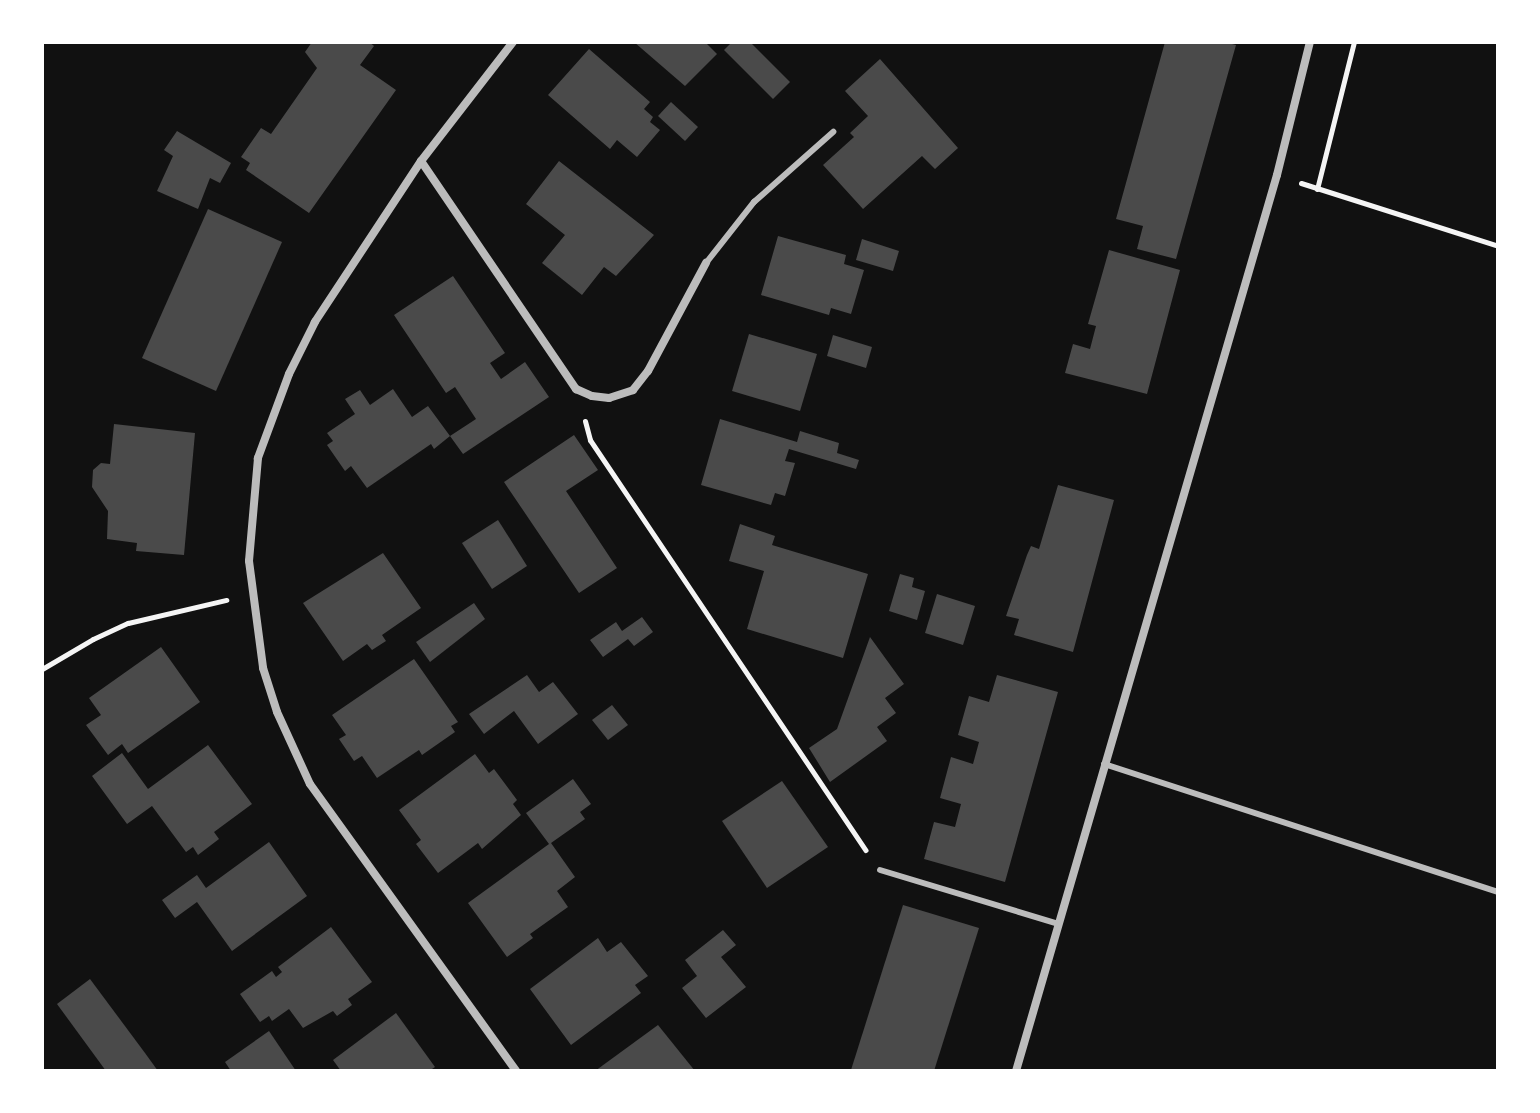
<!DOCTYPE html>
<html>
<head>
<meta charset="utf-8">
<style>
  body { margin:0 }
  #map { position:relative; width:1540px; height:1113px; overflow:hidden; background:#111; font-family:"Roboto Condensed",sans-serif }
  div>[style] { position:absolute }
  .building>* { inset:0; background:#4a4a4a }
  .path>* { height:5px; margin:-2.5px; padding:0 2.5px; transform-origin:2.5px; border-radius:2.5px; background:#f5f5f5 }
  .service>* { height:6px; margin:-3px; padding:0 3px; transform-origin:3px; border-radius:3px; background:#bcbcbc }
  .minor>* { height:8px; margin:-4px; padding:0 4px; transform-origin:4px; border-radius:4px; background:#bcbcbc }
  span { translate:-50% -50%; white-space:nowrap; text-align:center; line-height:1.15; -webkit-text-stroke:6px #fff; paint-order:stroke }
  .frame { position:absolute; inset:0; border:44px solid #fff; pointer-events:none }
</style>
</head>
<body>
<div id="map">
  <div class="building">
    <div style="clip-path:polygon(312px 42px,369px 42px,374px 46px,360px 65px,396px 90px,309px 213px,246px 170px,250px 163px,241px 157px,261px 128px,271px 134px,317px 68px,305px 52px)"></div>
    <div style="clip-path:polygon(634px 42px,705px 42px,717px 54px,685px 86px)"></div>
    <div style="clip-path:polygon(732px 42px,750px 42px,790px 82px,773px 99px,724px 50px)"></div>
    <div style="clip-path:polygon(1165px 42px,1224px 42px,1236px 45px,1176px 259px,1137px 249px,1143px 226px,1116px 219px)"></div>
    <div style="clip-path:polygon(589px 49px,650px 102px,644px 109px,653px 117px,650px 122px,660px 130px,637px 157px,617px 140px,610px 149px,548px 95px)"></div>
    <div style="clip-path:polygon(880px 59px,958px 148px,935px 169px,922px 156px,863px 209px,823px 165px,854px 137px,850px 133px,868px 116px,845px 91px)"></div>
    <div style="clip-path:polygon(671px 102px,698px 127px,685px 141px,658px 116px)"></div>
    <div style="clip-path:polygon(177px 131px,231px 163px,220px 183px,210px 178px,198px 209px,157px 191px,173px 156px,164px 150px)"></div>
    <div style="clip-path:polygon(559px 161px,654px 235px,616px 276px,604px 267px,582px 295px,542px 263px,565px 235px,526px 204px)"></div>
    <div style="clip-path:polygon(208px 209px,282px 242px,216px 391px,142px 358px)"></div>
    <div style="clip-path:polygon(778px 236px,846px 255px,844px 264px,864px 270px,851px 314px,831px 308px,829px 315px,761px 295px)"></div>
    <div style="clip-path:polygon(862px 239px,899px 251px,893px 271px,856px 260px)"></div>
    <div style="clip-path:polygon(1109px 250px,1180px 270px,1147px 394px,1065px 373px,1073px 344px,1090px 349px,1096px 326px,1088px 324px)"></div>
    <div style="clip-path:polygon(453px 276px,505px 353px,490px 363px,501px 379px,525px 362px,549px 397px,463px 454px,450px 436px,476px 419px,455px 387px,446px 393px,394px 315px)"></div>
    <div style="clip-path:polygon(749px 334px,817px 354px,800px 411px,732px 391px)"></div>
    <div style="clip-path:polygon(833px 335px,872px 347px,866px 368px,827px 356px)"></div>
    <div style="clip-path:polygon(393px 389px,412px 417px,428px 406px,450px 436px,434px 449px,431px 444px,367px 488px,351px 466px,345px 471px,327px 445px,333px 441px,327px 433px,355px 414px,345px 399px,360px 390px,370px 405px)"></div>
    <div style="clip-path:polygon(720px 419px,797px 442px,800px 431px,839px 443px,837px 453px,859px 460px,856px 469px,789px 449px,785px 461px,795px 463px,785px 496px,775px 493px,771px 505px,701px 485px)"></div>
    <div style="clip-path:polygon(114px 424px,195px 433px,184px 555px,136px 551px,137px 543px,107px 539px,108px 511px,92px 487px,93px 470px,101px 463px,110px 464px)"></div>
    <div style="clip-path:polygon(574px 435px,598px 470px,566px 491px,617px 568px,579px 593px,504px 482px)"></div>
    <div style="clip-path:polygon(1058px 485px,1114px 500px,1073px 652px,1014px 635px,1019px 619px,1006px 616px,1027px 555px,1031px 546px,1039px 549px)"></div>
    <div style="clip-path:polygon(498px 520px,527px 566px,492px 589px,462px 543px)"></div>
    <div style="clip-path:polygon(740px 524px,775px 536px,772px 545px,868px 574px,843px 658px,747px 629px,764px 571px,729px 561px)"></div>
    <div style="clip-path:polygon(383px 553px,421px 608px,382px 635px,386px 641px,372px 650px,367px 644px,343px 661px,303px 603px)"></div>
    <div style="clip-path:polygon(900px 574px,914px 578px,912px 587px,925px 591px,917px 620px,889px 611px)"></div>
    <div style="clip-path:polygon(937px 594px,975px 606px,963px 645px,925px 633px)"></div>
    <div style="clip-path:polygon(474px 603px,485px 619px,430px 662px,416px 642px)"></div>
    <div style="clip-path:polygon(642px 617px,653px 632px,634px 646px,628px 639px,603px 657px,590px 640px,616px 622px,622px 631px)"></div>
    <div style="clip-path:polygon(870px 637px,904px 684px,885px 698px,896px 713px,877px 727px,887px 741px,830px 782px,809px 748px,837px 729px)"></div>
    <div style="clip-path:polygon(161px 647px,200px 702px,128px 753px,122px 744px,108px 755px,86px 725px,101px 715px,89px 698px)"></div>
    <div style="clip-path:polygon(414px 659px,458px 722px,451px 726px,455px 732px,422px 755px,419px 750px,377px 778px,362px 756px,354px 761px,339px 739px,346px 735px,332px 715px)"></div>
    <div style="clip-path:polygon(527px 675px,539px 692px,553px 682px,578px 714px,538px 744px,514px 711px,484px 734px,469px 714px)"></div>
    <div style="clip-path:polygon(997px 675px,1058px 692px,1005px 882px,924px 859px,934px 822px,955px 827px,961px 804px,940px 798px,951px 757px,973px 764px,979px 742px,958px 735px,969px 696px,989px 702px)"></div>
    <div style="clip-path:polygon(612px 705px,628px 725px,608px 740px,592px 720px)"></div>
    <div style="clip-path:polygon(208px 745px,252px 804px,214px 832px,219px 839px,198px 855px,193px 847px,186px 852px,152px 806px,127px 824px,92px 776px,122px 753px,148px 789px)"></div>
    <div style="clip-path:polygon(475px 754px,489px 773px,494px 769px,517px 800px,513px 804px,521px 815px,482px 849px,478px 843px,438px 873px,416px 844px,421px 840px,399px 810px)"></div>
    <div style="clip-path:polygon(573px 779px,591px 804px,580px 812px,585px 819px,551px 843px,575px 877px,557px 891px,568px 907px,530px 934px,533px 938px,507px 957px,468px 903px,549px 844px,526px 813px)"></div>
    <div style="clip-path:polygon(782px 781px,828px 847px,767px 888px,722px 821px)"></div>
    <div style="clip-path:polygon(269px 842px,307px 896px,232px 951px,197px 902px,175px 918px,162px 900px,197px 875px,206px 888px)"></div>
    <div style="clip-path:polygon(903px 905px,979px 928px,934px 1071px,854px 1071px,851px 1070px)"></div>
    <div style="clip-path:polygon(331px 927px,372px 982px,348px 999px,352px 1005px,337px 1016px,333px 1011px,303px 1028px,289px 1009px,272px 1021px,269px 1016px,260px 1022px,240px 994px,272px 971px,276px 977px,282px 972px,278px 967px)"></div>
    <div style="clip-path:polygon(723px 930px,736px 945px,721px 957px,746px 987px,706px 1018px,682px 988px,697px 976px,685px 960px)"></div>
    <div style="clip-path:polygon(598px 938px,607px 952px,621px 942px,648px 976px,635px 985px,641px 993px,571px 1045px,530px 989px)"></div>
    <div style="clip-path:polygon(90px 979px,145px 1053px,158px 1071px,106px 1071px,57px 1004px)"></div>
    <div style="clip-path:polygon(396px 1013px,435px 1067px,429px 1071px,341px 1071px,333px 1060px)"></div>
    <div style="clip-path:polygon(658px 1025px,695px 1071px,595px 1071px)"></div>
    <div style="clip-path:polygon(269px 1031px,296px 1071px,231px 1071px,225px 1062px)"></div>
  </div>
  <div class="path">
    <div style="left:1301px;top:183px;width:207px;rotate:17.7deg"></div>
    <div style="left:1317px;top:189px;width:152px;rotate:-75.9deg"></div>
    <div style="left:585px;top:421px;width:20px;rotate:75deg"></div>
    <div style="left:590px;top:440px;width:494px;rotate:56.1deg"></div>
    <div style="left:42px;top:669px;width:59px;rotate:-30.5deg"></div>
    <div style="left:93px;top:639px;width:38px;rotate:-25deg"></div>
    <div style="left:128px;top:623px;width:101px;rotate:-13.2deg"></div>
  </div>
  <div class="service">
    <div style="left:706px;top:263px;width:78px;rotate:-51.8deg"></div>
    <div style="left:754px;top:202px;width:106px;rotate:-41.5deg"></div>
    <div style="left:1104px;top:764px;width:414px;rotate:18deg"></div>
    <div style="left:880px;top:870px;width:187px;rotate:16.8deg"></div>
  </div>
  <div class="minor">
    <div style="left:513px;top:42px;width:150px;rotate:127.7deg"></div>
    <div style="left:421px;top:161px;width:193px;rotate:123.4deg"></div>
    <div style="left:315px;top:322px;width:58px;rotate:116.6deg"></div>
    <div style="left:289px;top:374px;width:90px;rotate:110.3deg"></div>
    <div style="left:258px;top:458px;width:103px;rotate:95deg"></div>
    <div style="left:249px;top:561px;width:108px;rotate:82.5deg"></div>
    <div style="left:263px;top:668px;width:46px;rotate:72.3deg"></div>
    <div style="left:277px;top:712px;width:79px;rotate:65.4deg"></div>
    <div style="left:310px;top:784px;width:353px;rotate:54.3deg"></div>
    <div style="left:421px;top:161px;width:276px;rotate:55.8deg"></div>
    <div style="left:576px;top:389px;width:17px;rotate:24deg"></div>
    <div style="left:592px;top:396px;width:17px;rotate:7deg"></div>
    <div style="left:609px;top:398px;width:25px;rotate:-18deg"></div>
    <div style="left:633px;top:390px;width:24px;rotate:-52deg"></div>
    <div style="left:648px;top:371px;width:123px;rotate:-61.8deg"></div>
    <div style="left:1016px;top:1071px;width:933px;rotate:-73.76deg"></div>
    <div style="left:1277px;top:175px;width:137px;rotate:-76.1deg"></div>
  </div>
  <div class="frame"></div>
</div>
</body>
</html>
